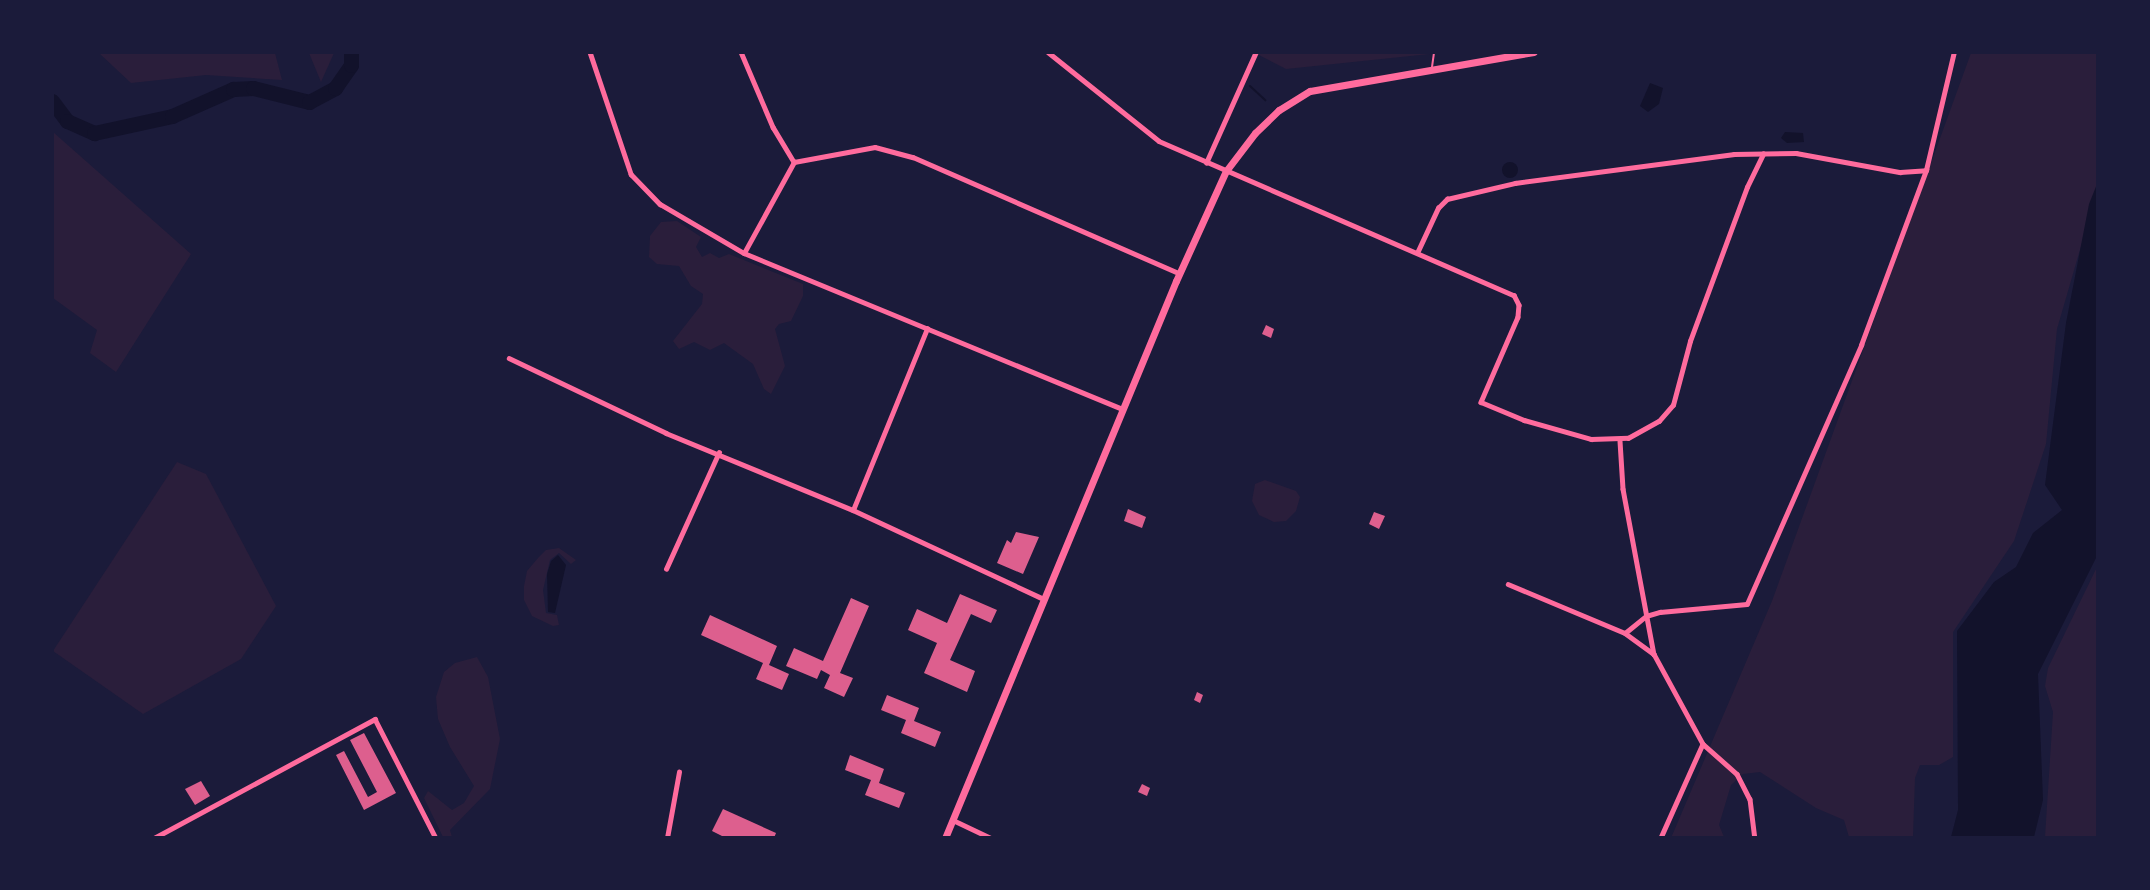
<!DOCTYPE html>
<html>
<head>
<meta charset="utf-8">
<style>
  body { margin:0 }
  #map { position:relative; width:2150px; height:890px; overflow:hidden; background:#1b1b3a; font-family:Overpass,sans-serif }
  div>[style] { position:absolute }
  .green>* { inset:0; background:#2a1e3b }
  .water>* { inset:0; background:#12122b }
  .round { border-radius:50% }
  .stream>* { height:2px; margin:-1px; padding:0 1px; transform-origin:1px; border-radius:1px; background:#12122b }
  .river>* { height:15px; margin:-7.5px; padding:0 7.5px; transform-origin:7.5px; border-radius:7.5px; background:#12122b }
  .building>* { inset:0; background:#dd5f8e }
  .service>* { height:2px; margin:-1px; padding:0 1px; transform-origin:1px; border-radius:1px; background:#ff6b9d }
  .minor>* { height:4.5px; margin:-2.25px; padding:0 2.25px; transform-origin:2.25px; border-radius:2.25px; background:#ff6b9d }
  .primary>* { height:7px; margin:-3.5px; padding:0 3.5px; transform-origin:3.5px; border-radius:3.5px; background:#ff6b9d }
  span { translate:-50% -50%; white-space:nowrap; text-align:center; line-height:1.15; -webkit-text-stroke:6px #1b1b3a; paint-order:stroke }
  .frame { position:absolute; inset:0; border:54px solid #1b1b3a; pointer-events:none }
</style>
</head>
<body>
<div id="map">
  <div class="green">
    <div style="clip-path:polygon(99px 53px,275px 53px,282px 80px,206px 75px,131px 83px)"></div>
    <div style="clip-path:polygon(309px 53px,334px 53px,321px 82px)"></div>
    <div style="clip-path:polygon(1255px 53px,1439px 53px,1286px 69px)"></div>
    <div style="clip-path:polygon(1971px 53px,2097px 53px,2097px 191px,2057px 329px,2046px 444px,2014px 541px,1953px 632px,1953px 757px,1939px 765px,1920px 765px,1915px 778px,1913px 837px,1849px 837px,1844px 820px,1816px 808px,1760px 772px,1743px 774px,1731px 785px,1719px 825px,1724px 837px,1671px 838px,1772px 601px)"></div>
    <div style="clip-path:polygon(53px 132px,191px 254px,116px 372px,90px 353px,97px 330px,53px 298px)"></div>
    <div style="clip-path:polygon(677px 221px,701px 237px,696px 247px,702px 257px,710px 253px,719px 258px,729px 254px,803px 284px,803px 296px,791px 321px,779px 324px,775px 329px,785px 366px,771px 394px,764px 389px,753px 364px,724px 343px,710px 350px,694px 342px,679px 349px,673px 341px,702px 304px,703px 294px,691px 286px,679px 266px,657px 264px,649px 257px,650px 236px,661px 222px)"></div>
    <div style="clip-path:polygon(177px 462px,206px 474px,276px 606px,241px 659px,143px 714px,53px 651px)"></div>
    <div style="clip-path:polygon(1265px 480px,1296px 491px,1300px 497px,1296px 511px,1286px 521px,1274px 522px,1259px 515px,1252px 501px,1255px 484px)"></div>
    <div style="clip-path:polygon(559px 548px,576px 560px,571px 564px,559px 553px,550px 560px,543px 590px,546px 613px,557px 615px,559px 625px,553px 626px,532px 616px,524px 600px,524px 586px,527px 571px,538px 558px,546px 550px)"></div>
    <div style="clip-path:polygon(2097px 567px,2097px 837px,2045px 837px,2053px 712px,2045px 686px,2048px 668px)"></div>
    <div style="clip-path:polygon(477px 657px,488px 677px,500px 739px,490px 789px,450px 830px,452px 837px,443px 837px,424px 798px,428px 791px,452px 810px,464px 803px,474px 786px,450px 747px,438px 719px,436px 697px,444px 672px,455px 663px)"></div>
  </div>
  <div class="water">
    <div style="clip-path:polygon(1650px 83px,1663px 88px,1659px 104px,1648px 112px,1640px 106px)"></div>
    <div style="clip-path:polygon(1785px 132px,1803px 133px,1804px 142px,1787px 143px,1781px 138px)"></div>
    <div class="round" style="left:1502px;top:162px;width:16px;height:16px"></div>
    <div style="clip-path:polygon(2097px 184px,2097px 556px,2038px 674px,2043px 800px,2034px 837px,1951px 837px,1958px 810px,1957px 631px,1994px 582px,2016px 567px,2033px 533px,2062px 510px,2045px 485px,2066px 323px,2089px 204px)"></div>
    <div style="clip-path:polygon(558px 555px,566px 565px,555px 613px,548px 612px,547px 574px,551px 561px)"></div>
  </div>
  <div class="stream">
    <div style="left:1250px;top:86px;width:21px;rotate:43deg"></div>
  </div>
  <div class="river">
    <div style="left:52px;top:101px;width:25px;rotate:53deg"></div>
    <div style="left:67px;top:121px;width:30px;rotate:24deg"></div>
    <div style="left:94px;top:133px;width:80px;rotate:-12.3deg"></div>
    <div style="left:172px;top:116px;width:67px;rotate:-23.9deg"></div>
    <div style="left:233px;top:89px;width:20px;rotate:-3deg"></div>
    <div style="left:253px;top:88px;width:58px;rotate:14deg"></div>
    <div style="left:309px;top:102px;width:30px;rotate:-28deg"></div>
    <div style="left:335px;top:88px;width:28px;rotate:-55deg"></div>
    <div style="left:351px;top:65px;width:13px;rotate:-90deg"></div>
  </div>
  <div class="building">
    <div style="clip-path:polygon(1266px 325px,1274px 329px,1271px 338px,1262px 334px)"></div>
    <div style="clip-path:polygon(1128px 509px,1146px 517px,1142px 528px,1124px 521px)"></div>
    <div style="clip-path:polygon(1374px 512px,1385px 516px,1379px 529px,1369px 524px)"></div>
    <div style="clip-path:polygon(1016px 532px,1039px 537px,1023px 574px,997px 563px,1007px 540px,1011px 543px)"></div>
    <div style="clip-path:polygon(960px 594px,997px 610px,991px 623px,971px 614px,950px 660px,975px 671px,967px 692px,924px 673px,937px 643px,908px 630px,917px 609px,947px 623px)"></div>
    <div style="clip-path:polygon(851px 598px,869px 606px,840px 673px,853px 678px,844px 697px,824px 688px,830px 675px,821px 670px,817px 679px,786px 666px,794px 648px,823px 661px)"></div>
    <div style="clip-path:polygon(710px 615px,777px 646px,769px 665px,789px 674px,782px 690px,756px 679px,763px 663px,701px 635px)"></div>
    <div style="clip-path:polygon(1197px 692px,1203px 695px,1200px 703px,1194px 700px)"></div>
    <div style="clip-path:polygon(887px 695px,919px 708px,914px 721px,941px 732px,935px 747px,901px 733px,906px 720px,881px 710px)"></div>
    <div style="clip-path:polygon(364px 733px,396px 793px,364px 810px,336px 755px,344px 751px,368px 797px,377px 792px,350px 740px)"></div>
    <div style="clip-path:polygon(850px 755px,884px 769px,879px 783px,905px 793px,899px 808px,865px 795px,871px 780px,845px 770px)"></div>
    <div style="clip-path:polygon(201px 781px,210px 796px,195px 805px,185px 789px)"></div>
    <div style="clip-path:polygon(1142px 784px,1150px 788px,1147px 796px,1138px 792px)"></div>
    <div style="clip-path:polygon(723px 809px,776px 833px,774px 838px,726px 838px,712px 831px)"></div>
  </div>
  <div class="service">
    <div style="left:1432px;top:67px;width:15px;rotate:-82deg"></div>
  </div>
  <div class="minor">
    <div style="left:590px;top:52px;width:129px;rotate:71.4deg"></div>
    <div style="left:631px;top:174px;width:42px;rotate:46deg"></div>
    <div style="left:660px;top:204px;width:97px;rotate:30.3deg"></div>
    <div style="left:744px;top:253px;width:410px;rotate:22.4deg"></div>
    <div style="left:741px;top:52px;width:82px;rotate:66.9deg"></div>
    <div style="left:773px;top:127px;width:41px;rotate:59deg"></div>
    <div style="left:1048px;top:52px;width:142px;rotate:38.7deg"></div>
    <div style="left:1159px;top:141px;width:387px;rotate:23.5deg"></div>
    <div style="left:1514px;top:295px;width:11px;rotate:63deg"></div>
    <div style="left:1519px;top:305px;width:12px;rotate:95deg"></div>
    <div style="left:1518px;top:317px;width:93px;rotate:113.5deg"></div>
    <div style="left:1481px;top:402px;width:47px;rotate:22.7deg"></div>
    <div style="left:1524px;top:420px;width:70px;rotate:15.8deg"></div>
    <div style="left:1591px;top:439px;width:37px;rotate:-2deg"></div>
    <div style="left:1628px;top:438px;width:35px;rotate:-29deg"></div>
    <div style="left:1659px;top:421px;width:21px;rotate:-49deg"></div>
    <div style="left:1673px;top:405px;width:66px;rotate:-75.1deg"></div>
    <div style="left:1690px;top:341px;width:164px;rotate:-69.7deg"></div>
    <div style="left:1747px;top:187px;width:37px;rotate:-64deg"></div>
    <div style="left:1206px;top:163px;width:122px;rotate:-65.8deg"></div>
    <div style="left:744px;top:253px;width:104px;rotate:-61.2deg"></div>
    <div style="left:794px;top:162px;width:82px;rotate:-10.5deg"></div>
    <div style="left:875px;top:147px;width:39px;rotate:15deg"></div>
    <div style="left:913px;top:157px;width:290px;rotate:23.6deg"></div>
    <div style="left:1417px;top:253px;width:50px;rotate:-65deg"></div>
    <div style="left:1438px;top:208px;width:13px;rotate:-45deg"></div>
    <div style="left:1447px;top:199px;width:70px;rotate:-13.2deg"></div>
    <div style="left:1515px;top:183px;width:221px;rotate:-7.5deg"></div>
    <div style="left:1734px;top:154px;width:62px;rotate:-0.9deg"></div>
    <div style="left:1796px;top:153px;width:106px;rotate:10.4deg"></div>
    <div style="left:1900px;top:172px;width:26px;rotate:-4deg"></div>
    <div style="left:509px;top:358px;width:174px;rotate:25.5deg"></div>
    <div style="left:666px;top:433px;width:202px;rotate:22.4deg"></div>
    <div style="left:853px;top:510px;width:211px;rotate:25deg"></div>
    <div style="left:1620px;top:441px;width:48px;rotate:86.4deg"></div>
    <div style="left:1623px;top:489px;width:168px;rotate:79.4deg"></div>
    <div style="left:1654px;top:654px;width:102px;rotate:61.4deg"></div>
    <div style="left:1703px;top:744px;width:103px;rotate:114.1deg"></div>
    <div style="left:853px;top:510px;width:196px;rotate:-67.8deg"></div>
    <div style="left:666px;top:569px;width:128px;rotate:-65.6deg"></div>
    <div style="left:1508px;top:584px;width:127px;rotate:22.7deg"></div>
    <div style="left:1625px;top:633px;width:27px;rotate:-39deg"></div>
    <div style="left:1646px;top:616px;width:15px;rotate:-16deg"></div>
    <div style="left:1660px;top:612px;width:87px;rotate:-5.3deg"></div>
    <div style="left:1747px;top:604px;width:283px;rotate:-66.2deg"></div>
    <div style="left:1861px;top:345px;width:187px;rotate:-69.6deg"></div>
    <div style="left:1926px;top:170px;width:121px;rotate:-76.7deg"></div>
    <div style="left:1625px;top:633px;width:36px;rotate:36deg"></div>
    <div style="left:1703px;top:744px;width:45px;rotate:41.4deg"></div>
    <div style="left:1737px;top:774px;width:28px;rotate:63deg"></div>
    <div style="left:1750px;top:799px;width:39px;rotate:83deg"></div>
    <div style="left:953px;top:820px;width:42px;rotate:25.3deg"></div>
    <div style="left:154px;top:838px;width:251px;rotate:-28.3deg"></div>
    <div style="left:375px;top:719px;width:134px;rotate:62.9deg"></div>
    <div style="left:667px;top:838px;width:67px;rotate:-79.7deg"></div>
  </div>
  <div class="primary">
    <div style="left:945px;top:838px;width:603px;rotate:-67.48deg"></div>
    <div style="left:1176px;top:281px;width:121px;rotate:-65.6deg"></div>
    <div style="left:1226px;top:171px;width:48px;rotate:-52.7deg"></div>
    <div style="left:1255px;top:133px;width:33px;rotate:-44deg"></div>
    <div style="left:1279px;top:110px;width:36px;rotate:-32deg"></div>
    <div style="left:1310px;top:91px;width:227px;rotate:-9.9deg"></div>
  </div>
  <div class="frame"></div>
</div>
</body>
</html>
